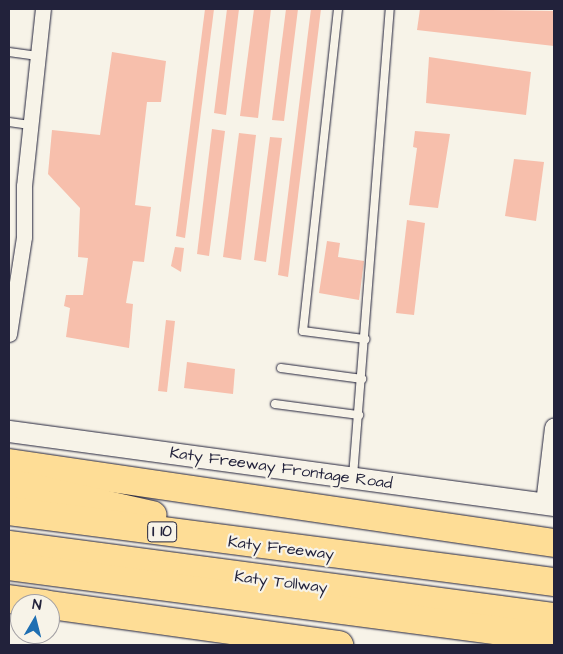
<!DOCTYPE html>
<html>
<head>
<meta charset="utf-8">
<style>
  body { margin:0 }
  #map { position:relative; width:563px; height:654px; overflow:hidden; background:#f7f3e8; font-family:"Architects Daughter",sans-serif }
  div>[style] { position:absolute }
  .building>* { inset:0; background:#f7bfac }
  .roads { filter:drop-shadow(0 0 1px #22223b) drop-shadow(0 0 1px #22223b) }
  .service>* { height:8px; margin:-4px; padding:0 4px; transform-origin:4px; border-radius:4px; background:#f7f3e8 }
  .minor>* { height:15px; margin:-7.5px; padding:0 7.5px; transform-origin:7.5px; border-radius:7.5px; background:#f7f3e8 }
  .tertiary>* { height:19px; margin:-9.5px; padding:0 9.5px; transform-origin:9.5px; border-radius:9.5px; background:#f7f3e8 }
  .secondary>* { height:21px; margin:-10.5px; padding:0 10.5px; transform-origin:10.5px; border-radius:10.5px; background:#f7f3e8 }
  .motorway>* { height:28px; margin:-14px; padding:0 14px; transform-origin:14px; border-radius:14px; background:#fedd96 }
  span { translate:-50% -50%; white-space:nowrap; text-align:center; line-height:1.15; -webkit-text-stroke:4.5px #f7f3e8; paint-order:stroke }
  .shield-label span { padding:1px 4px; background:#f7f3e8; border:1px solid; border-radius:4px; -webkit-text-stroke-width:0 }
  .shield-label { font-size:15px; color:#22223b; font-weight:700 }
  .street-label { font-size:16px; color:#22223b }
  .frame { position:absolute; inset:0; border:10px solid #22223b; pointer-events:none }
  .north { position:absolute; left:10px; top:594px; width:50px; height:50px; box-sizing:border-box; background:#f7f3e8; border:1px solid #a29fa3; border-radius:50%; rotate:8deg; font-size:14px; font-weight:700; line-height:20px; text-align:center; color:#22223b }
  .north::after { content:''; display:block; margin:auto; width:18px; height:22px; background:#1f6fb2; clip-path:polygon(50% 0,100% 100%,50% 72%,0 100%) }
</style>
</head>
<body>
<div id="map">
  <div class="building">
    <div style="clip-path:polygon(205px 9px,214px 9px,185px 238px,176px 236px)"></div>
    <div style="clip-path:polygon(227px 9px,239px 9px,226px 115px,214px 113px)"></div>
    <div style="clip-path:polygon(254px 9px,271px 9px,258px 118px,240px 116px)"></div>
    <div style="clip-path:polygon(286px 9px,298px 9px,284px 121px,272px 120px)"></div>
    <div style="clip-path:polygon(311px 9px,321px 9px,288px 277px,278px 275px)"></div>
    <div style="clip-path:polygon(420px 9px,554px 11px,554px 46px,417px 30px)"></div>
    <div style="clip-path:polygon(112px 52px,166px 61px,161px 102px,147px 102px,135px 205px,151px 207px,144px 262px,133px 261px,126px 303px,133px 304px,129px 348px,66px 337px,70px 308px,64px 306px,66px 295px,83px 295px,88px 258px,78px 257px,80px 208px,48px 174px,52px 130px,100px 135px)"></div>
    <div style="clip-path:polygon(429px 57px,531px 72px,526px 115px,426px 103px)"></div>
    <div style="clip-path:polygon(212px 129px,225px 131px,209px 256px,197px 254px)"></div>
    <div style="clip-path:polygon(415px 131px,450px 134px,438px 208px,409px 205px,417px 148px,413px 147px)"></div>
    <div style="clip-path:polygon(239px 133px,256px 135px,241px 260px,223px 257px)"></div>
    <div style="clip-path:polygon(270px 137px,282px 138px,266px 262px,254px 260px)"></div>
    <div style="clip-path:polygon(514px 159px,544px 162px,536px 221px,505px 216px)"></div>
    <div style="clip-path:polygon(407px 220px,425px 223px,414px 315px,396px 313px)"></div>
    <div style="clip-path:polygon(327px 241px,340px 243px,338px 257px,364px 261px,359px 300px,319px 293px)"></div>
    <div style="clip-path:polygon(175px 247px,184px 248px,181px 272px,171px 266px)"></div>
    <div style="clip-path:polygon(166px 320px,175px 321px,167px 392px,158px 391px)"></div>
    <div style="clip-path:polygon(187px 362px,235px 369px,233px 394px,184px 388px)"></div>
  </div>
  <div class="roads">
    <div class="service">
      <div style="left:338px;top:9px;width:324px;rotate:96.2deg"></div>
      <div style="left:303px;top:331px;width:63px;rotate:7.4deg"></div>
      <div style="left:9px;top:52px;width:29px;rotate:8deg"></div>
      <div style="left:9px;top:122px;width:21px;rotate:8deg"></div>
      <div style="left:281px;top:368px;width:82px;rotate:7.7deg"></div>
      <div style="left:275px;top:404px;width:85px;rotate:7.5deg"></div>
      <div style="left:353px;top:476px;width:468px;rotate:-85.5deg"></div>
    </div>
    <div class="minor">
      <div style="left:9px;top:334px;width:98px;rotate:-81.2deg"></div>
      <div style="left:24px;top:237px;width:51px;rotate:-90deg"></div>
      <div style="left:24px;top:186px;width:178px;rotate:-83.9deg"></div>
    </div>
    <div class="tertiary">
      <div style="left:545px;top:503px;width:76px;rotate:-83.2deg"></div>
    </div>
    <div class="secondary">
      <div style="left:9px;top:431px;width:550px;rotate:7.73deg"></div>
    </div>
    <div class="motorway">
      <div style="left:9px;top:463px;width:551px;rotate:8.35deg"></div>
      <div style="left:9px;top:483px;width:147px;rotate:12.6deg"></div>
      <div style="left:9px;top:511px;width:550px;rotate:7.42deg"></div>
      <div style="left:9px;top:545px;width:550px;rotate:7.53deg"></div>
      <div style="left:9px;top:566px;width:550px;rotate:7.53deg"></div>
      <div style="left:9px;top:599px;width:37px;rotate:8deg"></div>
      <div style="left:50px;top:605px;width:292px;rotate:7.9deg"></div>
    </div>
  </div>
  <div class="shield-label">
    <span style="left:162px;top:532px">I 10</span>
  </div>
  <div class="street-label">
    <span style="left:281px;top:468px;rotate:8deg">Katy Freeway Frontage Road</span>
    <span style="left:281px;top:548px;rotate:7deg">Katy Freeway</span>
    <span style="left:281px;top:582px;rotate:7deg">Katy Tollway</span>
  </div>
  <div class="frame"></div>
  <div class="north">N</div>
</div>
</body>
</html>
